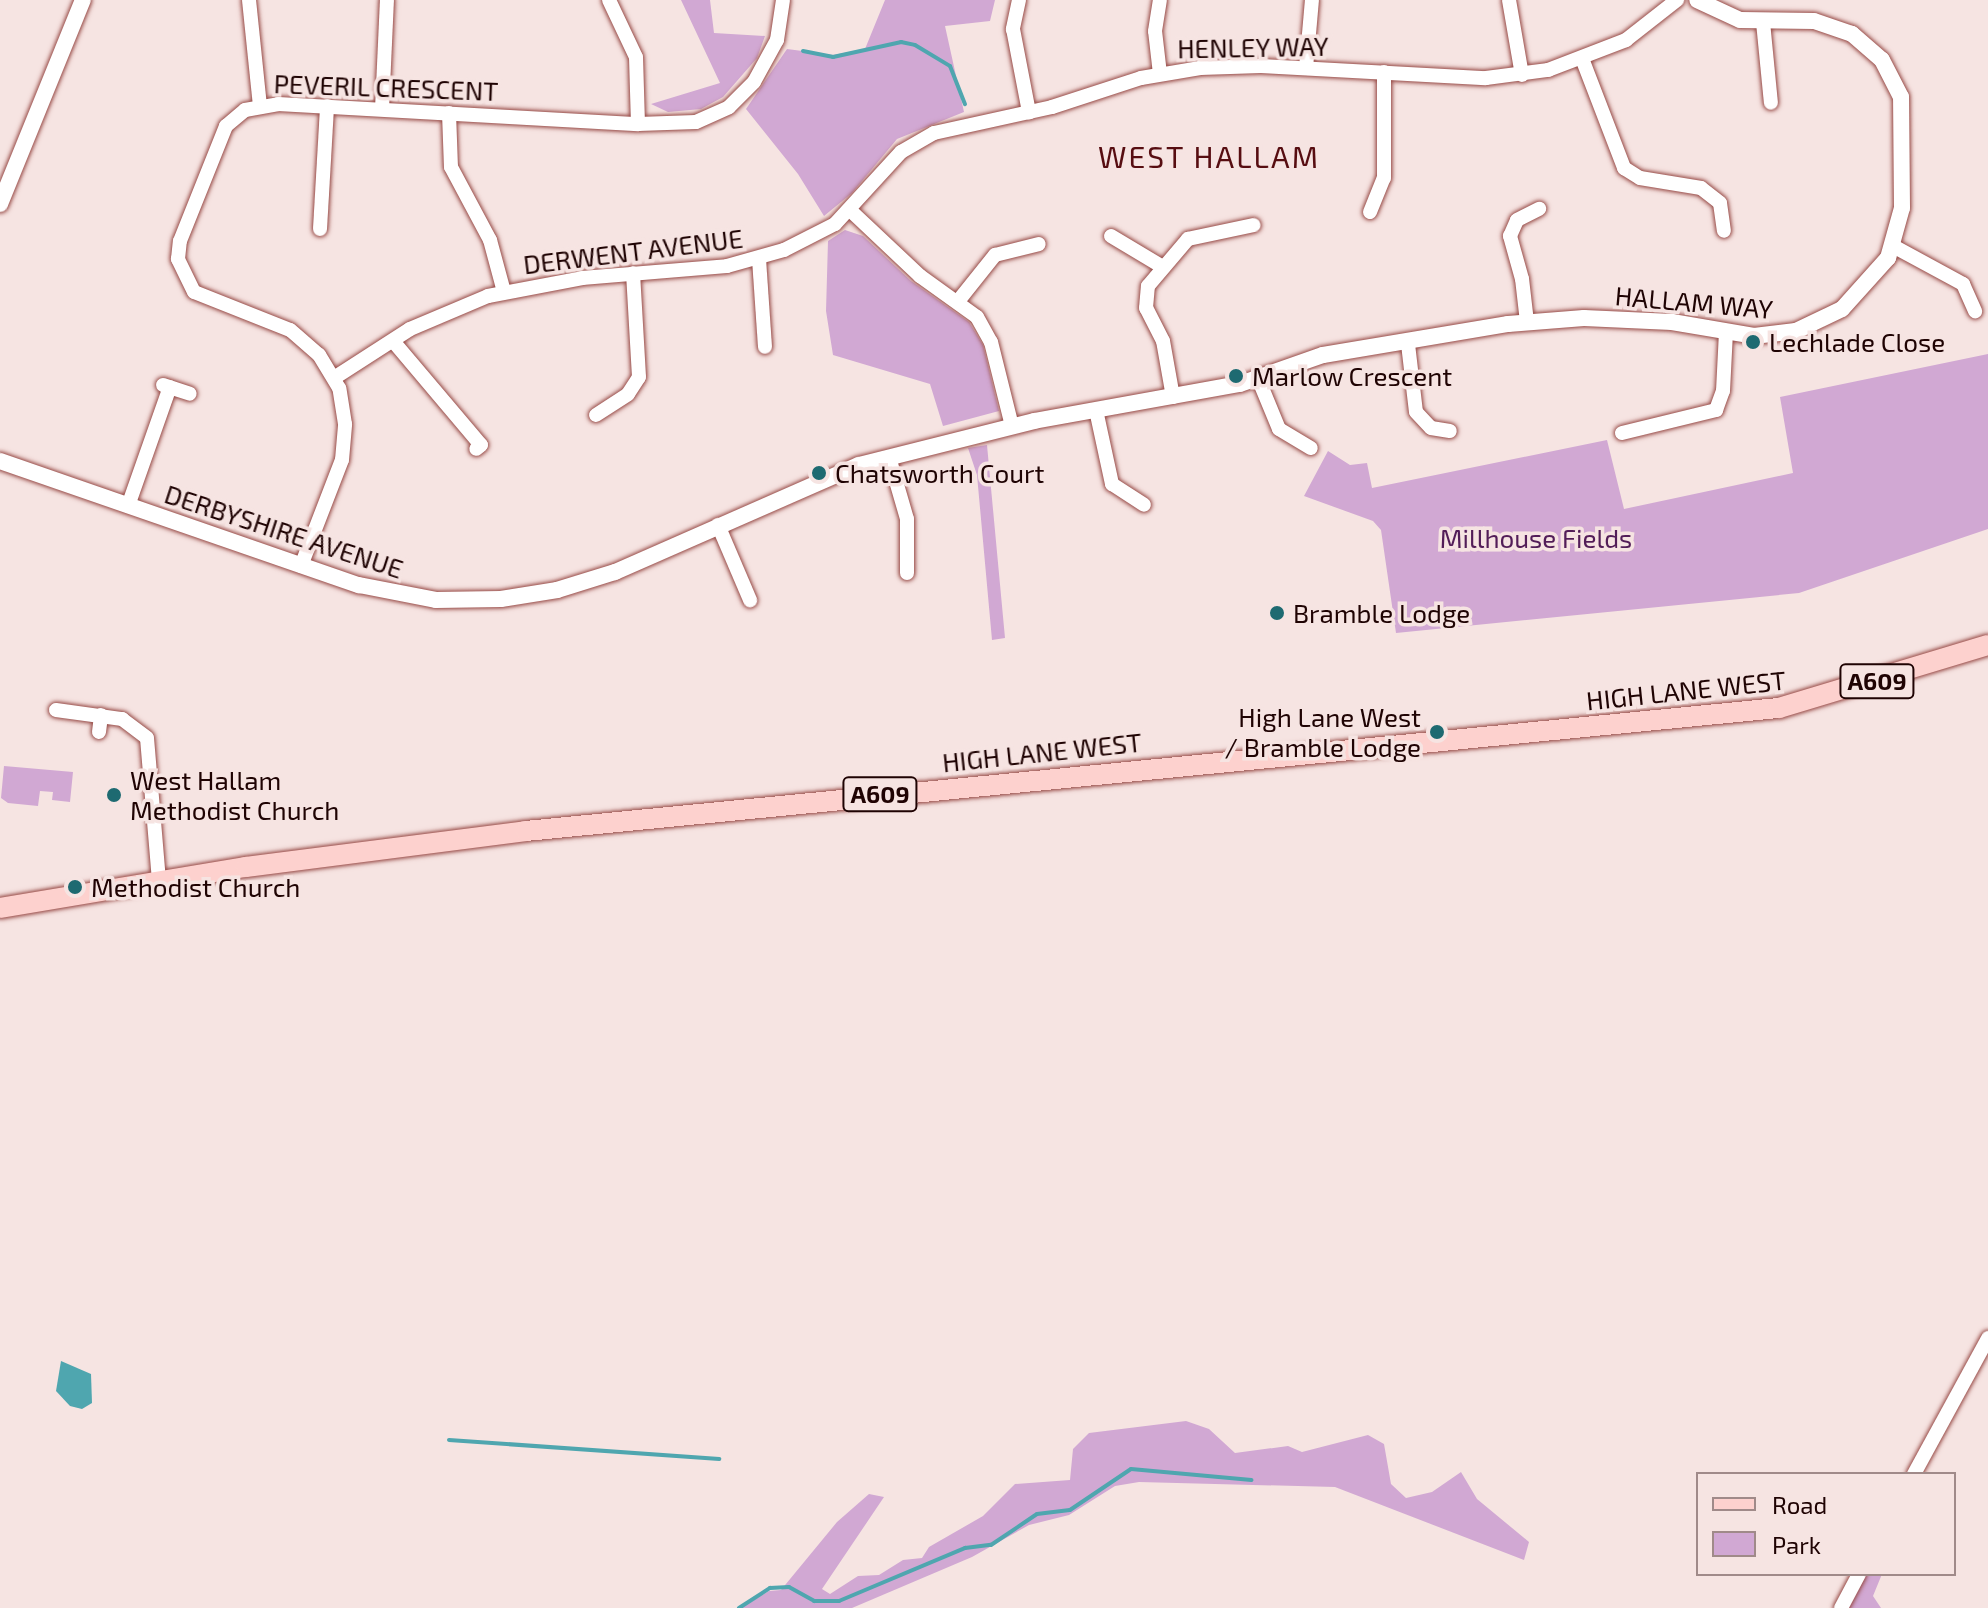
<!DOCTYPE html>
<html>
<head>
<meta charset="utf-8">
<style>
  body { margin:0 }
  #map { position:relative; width:1988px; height:1608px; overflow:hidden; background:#f6e4e2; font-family:"Exo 2",sans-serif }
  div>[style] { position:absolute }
  .green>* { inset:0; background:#d1a8d3 }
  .water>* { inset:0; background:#4fa6af }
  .stream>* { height:4px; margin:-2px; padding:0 2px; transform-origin:2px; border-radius:2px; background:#4fa6af }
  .roads { filter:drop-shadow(0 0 2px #974a46) drop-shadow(0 0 2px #974a46) }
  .minor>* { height:14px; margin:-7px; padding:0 7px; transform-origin:7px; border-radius:7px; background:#fff }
  .tertiary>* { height:16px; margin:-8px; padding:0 8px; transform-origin:8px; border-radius:8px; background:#fff }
  .primary>* { height:20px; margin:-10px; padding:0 10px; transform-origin:10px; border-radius:10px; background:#fdd1ce }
  .dots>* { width:22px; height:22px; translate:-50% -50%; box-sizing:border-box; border:4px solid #f6e4e2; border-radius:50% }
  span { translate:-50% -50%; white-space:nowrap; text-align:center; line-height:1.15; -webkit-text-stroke:7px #f6e4e2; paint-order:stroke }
  .shield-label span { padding:2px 6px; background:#f6e4e2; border:2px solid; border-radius:6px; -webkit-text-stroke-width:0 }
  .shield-label { font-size:24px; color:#1f0303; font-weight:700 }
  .street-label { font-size:26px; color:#1f0303 }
  .poi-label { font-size:26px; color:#1f0303 }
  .left { translate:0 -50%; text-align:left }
  .right { translate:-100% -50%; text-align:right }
  .park-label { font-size:26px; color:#531d58 }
  .quarter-label { font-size:30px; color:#570d11; letter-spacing:2px }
  .legend { position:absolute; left:1696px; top:1472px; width:260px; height:104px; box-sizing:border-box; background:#f6e4e2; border:2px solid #a08a89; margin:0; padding:10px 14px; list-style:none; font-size:24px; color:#1f0303 }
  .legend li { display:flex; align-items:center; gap:16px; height:40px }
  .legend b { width:40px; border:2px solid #a08a89 }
</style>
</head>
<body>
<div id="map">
  <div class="green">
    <div style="clip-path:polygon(681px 0,710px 0,714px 33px,765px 36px,757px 58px,723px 97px,701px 109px,668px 112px,651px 104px,720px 83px)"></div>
    <div style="clip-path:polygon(885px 0,995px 0,990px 21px,945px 26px,964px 112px,897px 139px,852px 193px,824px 216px,798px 174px,746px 109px,787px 49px,833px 55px,865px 49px)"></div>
    <div style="clip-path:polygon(845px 230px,863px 236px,911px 281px,969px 322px,983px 345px,999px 411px,943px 426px,930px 384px,833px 355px,826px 311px,828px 241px)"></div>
    <div style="clip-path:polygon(1988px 354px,1988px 529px,1799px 593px,1396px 633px,1381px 530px,1373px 521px,1304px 496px,1328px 451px,1350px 465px,1367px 463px,1372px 488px,1607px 440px,1624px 509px,1793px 473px,1780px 397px)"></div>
    <div style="clip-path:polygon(987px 445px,1005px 638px,992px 640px,977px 475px,968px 448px)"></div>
    <div style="clip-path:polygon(4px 766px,73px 772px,70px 802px,52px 800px,53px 792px,40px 791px,38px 806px,8px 803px,1px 798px)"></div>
    <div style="clip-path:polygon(1186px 1421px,1209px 1429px,1235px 1453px,1288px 1446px,1302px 1452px,1368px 1435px,1384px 1444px,1391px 1484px,1406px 1498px,1432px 1492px,1461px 1472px,1477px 1499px,1529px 1542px,1524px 1560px,1335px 1487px,1139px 1482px,1115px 1486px,1069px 1515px,1029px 1525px,972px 1557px,852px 1608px,741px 1608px,769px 1591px,781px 1590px,837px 1522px,869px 1494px,884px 1497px,822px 1589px,830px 1594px,858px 1576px,879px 1575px,903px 1560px,922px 1558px,929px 1547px,983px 1516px,1015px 1484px,1070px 1480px,1073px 1449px,1089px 1433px)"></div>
    <div style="clip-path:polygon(1865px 1574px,1882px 1574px,1873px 1596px,1881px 1608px,1846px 1608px)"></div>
  </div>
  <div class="water">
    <div style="clip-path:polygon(61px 1361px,91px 1374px,92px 1403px,82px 1409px,70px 1406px,56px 1391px)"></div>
  </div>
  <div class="stream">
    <div style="left:803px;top:51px;width:31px;rotate:11deg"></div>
    <div style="left:833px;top:57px;width:70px;rotate:-12.4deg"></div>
    <div style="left:901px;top:42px;width:14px;rotate:12deg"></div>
    <div style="left:915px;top:45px;width:41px;rotate:31deg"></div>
    <div style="left:950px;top:66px;width:41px;rotate:68.5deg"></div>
    <div style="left:449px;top:1440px;width:271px;rotate:4deg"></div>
    <div style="left:739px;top:1608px;width:37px;rotate:-33deg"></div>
    <div style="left:770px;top:1588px;width:19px;rotate:-3deg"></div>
    <div style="left:789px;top:1587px;width:29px;rotate:29deg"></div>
    <div style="left:814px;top:1601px;width:25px"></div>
    <div style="left:839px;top:1601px;width:137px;rotate:-22.8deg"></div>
    <div style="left:965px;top:1548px;width:26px;rotate:-7deg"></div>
    <div style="left:991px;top:1545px;width:55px;rotate:-34deg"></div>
    <div style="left:1037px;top:1514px;width:33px;rotate:-7deg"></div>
    <div style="left:1070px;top:1510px;width:73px;rotate:-33.9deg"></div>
    <div style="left:1131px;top:1469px;width:121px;rotate:5.2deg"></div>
  </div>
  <div class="roads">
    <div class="minor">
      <div style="left:249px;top:0;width:107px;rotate:84.1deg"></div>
      <div style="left:609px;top:0;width:63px;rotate:64.7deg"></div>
      <div style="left:636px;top:57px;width:67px;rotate:88.3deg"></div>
      <div style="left:1019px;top:0;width:30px;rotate:102deg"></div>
      <div style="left:1013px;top:29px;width:85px;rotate:79.1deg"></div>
      <div style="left:1509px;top:0;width:76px;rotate:80.2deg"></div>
      <div style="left:1763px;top:22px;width:81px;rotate:84.4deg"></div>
      <div style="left:1583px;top:61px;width:115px;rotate:69deg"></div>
      <div style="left:1624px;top:168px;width:19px;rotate:32deg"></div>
      <div style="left:1640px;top:178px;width:62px;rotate:9.3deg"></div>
      <div style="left:1701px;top:188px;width:24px;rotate:38deg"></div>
      <div style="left:1720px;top:203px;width:28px;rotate:82deg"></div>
      <div style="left:1306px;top:68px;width:68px;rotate:-85deg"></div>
      <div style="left:1160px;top:74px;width:43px;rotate:-96.6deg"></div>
      <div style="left:1155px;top:31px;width:31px;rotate:-81deg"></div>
      <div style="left:382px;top:109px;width:109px;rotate:-87.4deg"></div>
      <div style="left:449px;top:113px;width:54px;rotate:87.9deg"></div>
      <div style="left:451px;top:167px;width:83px;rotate:61.9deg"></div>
      <div style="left:490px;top:240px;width:54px;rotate:74.9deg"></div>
      <div style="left:851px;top:211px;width:95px;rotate:43.3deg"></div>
      <div style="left:920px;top:276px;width:70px;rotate:35.7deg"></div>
      <div style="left:977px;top:317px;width:29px;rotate:61deg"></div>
      <div style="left:991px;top:342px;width:87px;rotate:76deg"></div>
      <div style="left:1370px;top:212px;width:37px;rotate:-68deg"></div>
      <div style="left:1384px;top:178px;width:106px;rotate:-90deg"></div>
      <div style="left:320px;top:229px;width:123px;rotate:-86.7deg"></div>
      <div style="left:1111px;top:236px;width:58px;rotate:31deg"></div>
      <div style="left:1893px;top:246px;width:80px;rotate:28.5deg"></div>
      <div style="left:1963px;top:284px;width:30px;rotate:66deg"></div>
      <div style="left:759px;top:259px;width:88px;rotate:86.1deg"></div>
      <div style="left:959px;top:300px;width:58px;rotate:-51.3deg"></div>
      <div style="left:995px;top:255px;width:45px;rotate:-14deg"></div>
      <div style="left:1527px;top:322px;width:43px;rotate:-96.6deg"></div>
      <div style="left:1522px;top:279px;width:45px;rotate:-105.6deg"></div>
      <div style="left:1510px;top:236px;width:17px;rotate:-66deg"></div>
      <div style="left:1517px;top:220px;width:25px;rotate:-27deg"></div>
      <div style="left:393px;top:341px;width:136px;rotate:49.8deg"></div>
      <div style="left:481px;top:445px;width:6px;rotate:141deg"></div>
      <div style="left:1408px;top:344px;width:68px;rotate:83.3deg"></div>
      <div style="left:1416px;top:412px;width:22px;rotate:47deg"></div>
      <div style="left:1431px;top:428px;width:19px;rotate:9deg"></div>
      <div style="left:334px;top:378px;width:90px;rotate:-32.8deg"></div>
      <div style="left:410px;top:329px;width:85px;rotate:-22.9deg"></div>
      <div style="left:488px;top:296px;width:96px;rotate:-10.8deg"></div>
      <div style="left:582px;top:278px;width:145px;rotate:-4.7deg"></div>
      <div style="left:727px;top:266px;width:59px;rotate:-15.7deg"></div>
      <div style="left:784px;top:250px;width:57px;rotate:-27deg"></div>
      <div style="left:835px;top:224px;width:98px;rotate:-47.5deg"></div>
      <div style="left:901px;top:152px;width:38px;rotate:-30deg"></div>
      <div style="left:934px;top:133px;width:121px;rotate:-12.4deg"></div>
      <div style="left:1052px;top:107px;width:94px;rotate:-18deg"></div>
      <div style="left:1141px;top:78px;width:60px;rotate:-9.6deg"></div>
      <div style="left:1200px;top:68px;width:61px;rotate:-1.9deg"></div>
      <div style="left:1261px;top:66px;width:225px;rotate:3.1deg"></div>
      <div style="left:1486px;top:78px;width:63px;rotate:-7.4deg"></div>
      <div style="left:1548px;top:70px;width:84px;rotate:-21deg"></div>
      <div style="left:1626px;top:40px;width:65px;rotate:-38.1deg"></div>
      <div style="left:1258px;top:378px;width:55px;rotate:67.6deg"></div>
      <div style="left:1279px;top:429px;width:37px;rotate:31deg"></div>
      <div style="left:163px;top:385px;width:28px;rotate:18deg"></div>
      <div style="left:1173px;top:397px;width:57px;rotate:-100.1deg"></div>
      <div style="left:1163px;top:341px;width:37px;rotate:-117deg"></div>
      <div style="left:1146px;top:308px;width:22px;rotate:-85deg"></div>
      <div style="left:1148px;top:286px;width:62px;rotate:-49.6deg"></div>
      <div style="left:1188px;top:239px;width:67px;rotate:-12deg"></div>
      <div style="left:1096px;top:410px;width:76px;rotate:77.8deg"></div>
      <div style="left:1112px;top:484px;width:38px;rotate:33deg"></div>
      <div style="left:596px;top:415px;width:38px;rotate:-33deg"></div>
      <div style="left:628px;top:394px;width:20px;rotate:-57deg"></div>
      <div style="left:639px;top:377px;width:104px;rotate:-93.3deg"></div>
      <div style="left:1622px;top:433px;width:97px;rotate:-13.7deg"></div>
      <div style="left:1716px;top:410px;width:20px;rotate:-70deg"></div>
      <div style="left:1723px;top:391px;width:59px;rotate:-87.1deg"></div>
      <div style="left:889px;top:457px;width:65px;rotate:73.8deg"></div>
      <div style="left:907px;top:519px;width:54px;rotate:90deg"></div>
      <div style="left:128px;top:506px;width:126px;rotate:-70.6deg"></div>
      <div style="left:718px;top:525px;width:82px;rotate:66.9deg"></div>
      <div style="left:301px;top:566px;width:114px;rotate:-68.9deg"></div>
      <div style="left:342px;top:460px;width:36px;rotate:-85deg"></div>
      <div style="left:345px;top:424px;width:36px;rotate:-99deg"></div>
      <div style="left:339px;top:388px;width:39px;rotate:-121deg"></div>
      <div style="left:319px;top:355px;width:38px;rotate:-139deg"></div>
      <div style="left:290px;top:330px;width:103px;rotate:-158.4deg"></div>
      <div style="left:194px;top:292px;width:37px;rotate:-116deg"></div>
      <div style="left:178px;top:259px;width:18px;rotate:-84deg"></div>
      <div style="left:180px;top:241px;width:124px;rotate:-68.2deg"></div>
      <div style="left:226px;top:126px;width:25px;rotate:-40deg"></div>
      <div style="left:245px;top:110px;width:34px;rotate:-10deg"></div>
      <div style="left:278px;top:104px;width:361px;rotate:3.2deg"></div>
      <div style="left:638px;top:124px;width:58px;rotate:-2deg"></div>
      <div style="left:696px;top:122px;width:36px;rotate:-24deg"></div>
      <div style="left:729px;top:107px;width:35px;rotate:-45deg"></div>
      <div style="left:754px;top:82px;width:48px;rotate:-61.3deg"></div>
      <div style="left:777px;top:40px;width:40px;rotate:-81.5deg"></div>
      <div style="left:56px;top:710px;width:67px;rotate:7.8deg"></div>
      <div style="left:122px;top:719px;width:31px;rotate:37deg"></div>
      <div style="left:147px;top:738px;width:144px;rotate:85.2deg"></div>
      <div style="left:99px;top:732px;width:17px;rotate:-83deg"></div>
      <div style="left:1914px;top:1474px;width:155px;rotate:-61.4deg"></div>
      <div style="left:1841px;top:1608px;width:38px;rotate:-62deg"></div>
    </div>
    <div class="tertiary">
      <div style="left:0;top:204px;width:220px;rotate:-67.9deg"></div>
      <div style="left:0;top:461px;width:380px;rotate:19.1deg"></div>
      <div style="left:359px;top:585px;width:78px;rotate:11deg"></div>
      <div style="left:436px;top:600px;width:65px;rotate:-0.9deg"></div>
      <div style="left:501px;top:599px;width:57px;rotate:-9.1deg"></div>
      <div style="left:557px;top:590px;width:61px;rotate:-17.2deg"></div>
      <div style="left:615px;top:572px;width:266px;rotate:-23.7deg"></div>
      <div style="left:859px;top:465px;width:180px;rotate:-14.1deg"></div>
      <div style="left:1034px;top:421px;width:209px;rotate:-10.2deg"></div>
      <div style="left:1240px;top:384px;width:88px;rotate:-19.3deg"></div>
      <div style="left:1323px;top:355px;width:188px;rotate:-9.5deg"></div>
      <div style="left:1508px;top:324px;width:76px;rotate:-4.5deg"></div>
      <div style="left:1584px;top:318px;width:88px;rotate:2.6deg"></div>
      <div style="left:1672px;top:322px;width:83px;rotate:9.7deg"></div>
      <div style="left:1754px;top:336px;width:42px;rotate:-6.8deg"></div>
      <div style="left:1796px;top:331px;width:51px;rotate:-25.6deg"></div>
      <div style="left:1842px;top:309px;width:69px;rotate:-48deg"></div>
      <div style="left:1888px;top:258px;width:52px;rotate:-74.4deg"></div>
      <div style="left:1902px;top:208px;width:111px;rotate:-90.5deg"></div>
      <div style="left:1901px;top:97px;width:42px;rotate:-117.2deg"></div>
      <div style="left:1882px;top:60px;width:40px;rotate:-139deg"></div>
      <div style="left:1852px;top:34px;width:40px;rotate:-161.1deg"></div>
      <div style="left:1814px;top:21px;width:74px;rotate:-179.2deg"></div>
      <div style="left:1740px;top:20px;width:47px;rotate:-155.1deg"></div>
    </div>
    <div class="primary">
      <div style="left:0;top:908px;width:249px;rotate:-9.5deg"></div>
      <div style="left:246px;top:867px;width:282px;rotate:-7.3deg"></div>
      <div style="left:526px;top:831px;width:1259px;rotate:-5.61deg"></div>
      <div style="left:1779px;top:708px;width:218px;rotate:-16.8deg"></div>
    </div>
  </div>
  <div class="dots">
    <div style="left:1753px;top:342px;background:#1e6a71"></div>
    <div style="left:1236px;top:376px;background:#1e6a71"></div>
    <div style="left:819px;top:473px;background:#1e6a71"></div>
    <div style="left:1277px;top:613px;background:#1e6a71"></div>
    <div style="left:1437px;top:732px;background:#1e6a71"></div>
    <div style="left:114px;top:795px;background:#1e6a71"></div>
    <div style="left:75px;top:887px;background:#1e6a71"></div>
  </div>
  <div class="shield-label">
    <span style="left:1877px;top:681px">A609</span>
    <span style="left:880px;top:794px">A609</span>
  </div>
  <div class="street-label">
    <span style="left:1253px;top:47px;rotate:-1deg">HENLEY WAY</span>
    <span style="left:386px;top:87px;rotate:2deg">PEVERIL CRESCENT</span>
    <span style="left:633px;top:251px;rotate:-7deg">DERWENT AVENUE</span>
    <span style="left:1694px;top:302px;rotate:5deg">HALLAM WAY</span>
    <span style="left:284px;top:531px;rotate:18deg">DERBYSHIRE AVENUE</span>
    <span style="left:1686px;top:690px;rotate:-6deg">HIGH LANE WEST</span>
    <span style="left:1042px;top:752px;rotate:-6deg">HIGH LANE WEST</span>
  </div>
  <div class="poi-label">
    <span class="left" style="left:1769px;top:342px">Lechlade Close</span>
    <span class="left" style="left:1252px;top:376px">Marlow Crescent</span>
    <span class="left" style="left:835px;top:473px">Chatsworth Court</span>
    <span class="left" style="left:1293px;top:613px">Bramble Lodge</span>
    <span class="right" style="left:1421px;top:732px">High Lane West<br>/ Bramble Lodge</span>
    <span class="left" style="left:130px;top:795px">West Hallam<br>Methodist Church</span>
    <span class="left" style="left:91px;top:887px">Methodist Church</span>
  </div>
  <div class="park-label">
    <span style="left:1536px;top:538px">Millhouse Fields</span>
  </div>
  <div class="quarter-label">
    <span style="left:1209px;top:156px">WEST HALLAM</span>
  </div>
  <ul class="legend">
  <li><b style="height:10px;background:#fdd1ce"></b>Road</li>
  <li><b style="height:22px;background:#d1a8d3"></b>Park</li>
  </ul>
</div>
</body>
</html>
